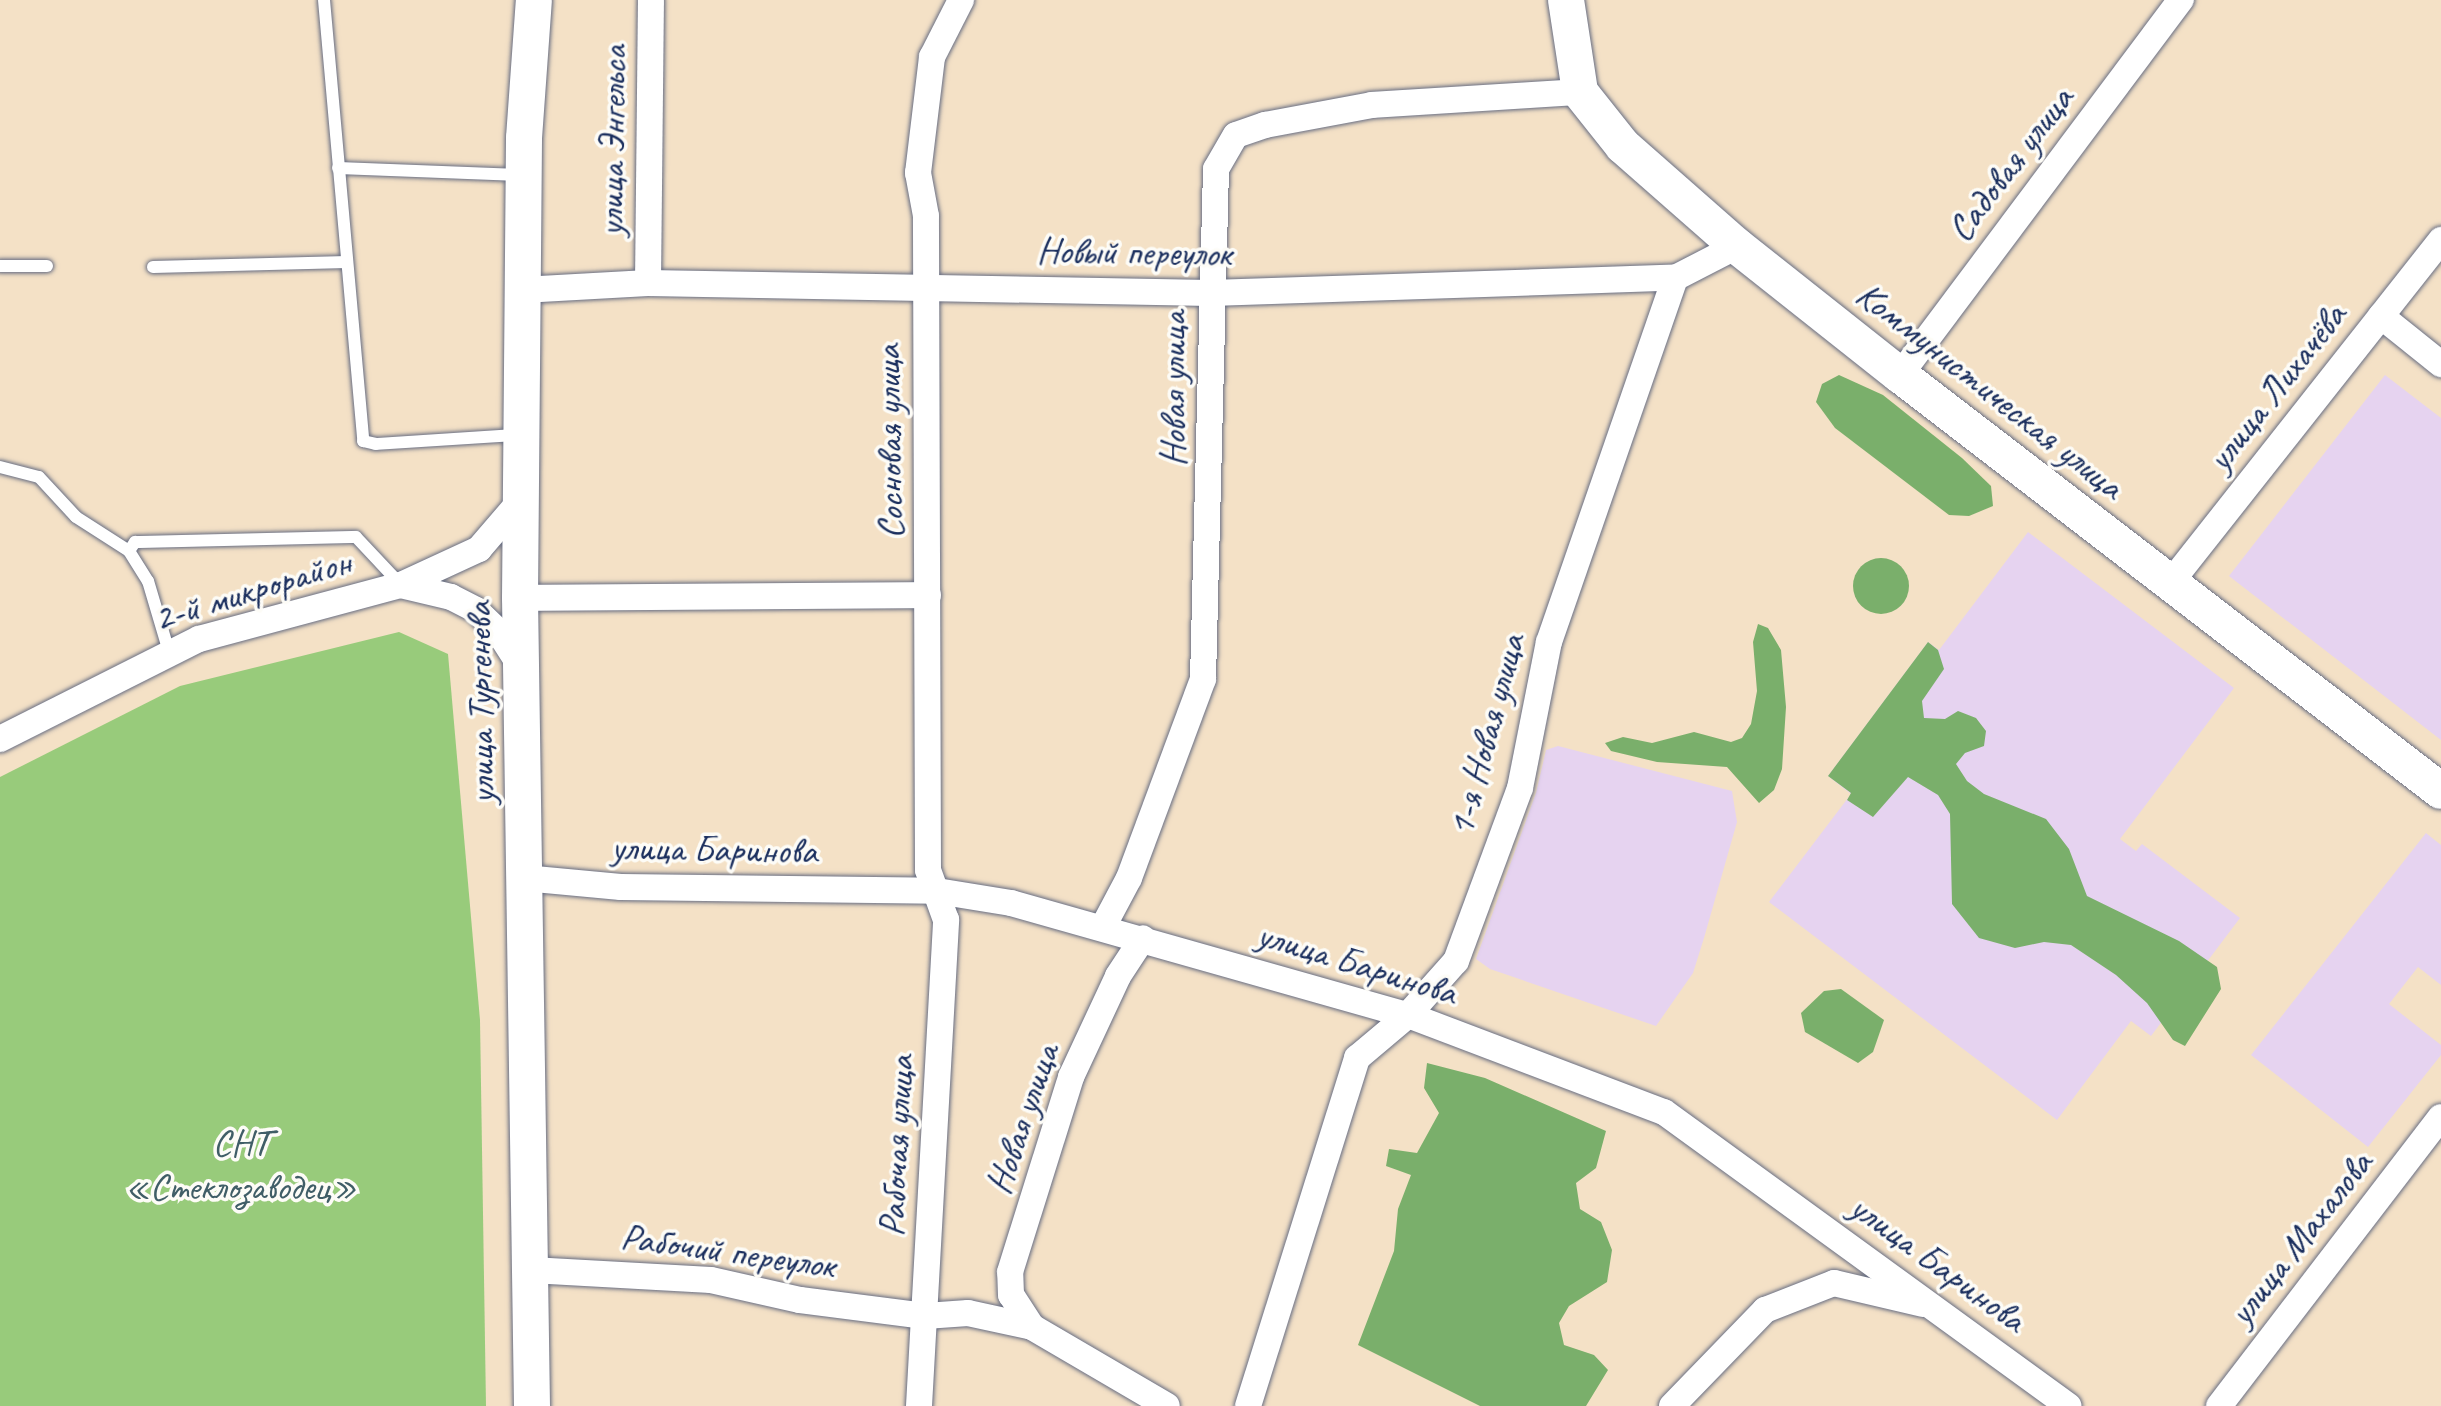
<!DOCTYPE html>
<html>
<head>
<meta charset="utf-8">
<style>
  body { margin:0 }
  #map { position:relative; width:2441px; height:1406px; overflow:hidden; background:#f4e1c6; font-family:Caveat,sans-serif }
  div>[style] { position:absolute }
  .built>* { inset:0; background:#e6d3f0 }
  .green>* { inset:0; background:#98cb7b }
  .forest>* { inset:0; background:#7aaf6b }
  .round { border-radius:50% }
  .roads { filter:drop-shadow(0 0 2px #676d82) drop-shadow(0 0 2px #676d82) }
  .lane>* { height:12px; margin:-6px; padding:0 6px; transform-origin:6px; border-radius:6px; background:#fff }
  .street>* { height:26px; margin:-13px; padding:0 13px; transform-origin:13px; border-radius:13px; background:#fff }
  .secondary>* { height:36px; margin:-18px; padding:0 18px; transform-origin:18px; border-radius:18px; background:#fff }
  span { translate:-50% -50%; white-space:nowrap; text-align:center; line-height:1.15; -webkit-text-stroke:7px #fdfcf7; paint-order:stroke }
  .street-label { font-size:38px; color:#1b2f5e }
  .park-label { font-size:38px; color:#405e67 }
</style>
</head>
<body>
<div id="map">
  <div class="built">
    <div style="clip-path:polygon(2385px 375px,2441px 418px,2441px 740px,2229px 576px)"></div>
    <div style="clip-path:polygon(2028px 532px,2234px 688px,2120px 839px,2136px 851px,2142px 844px,2240px 918px,2151px 1036px,2131px 1021px,2057px 1120px,1769px 902px,1851px 794px,1828px 776px,1928px 642px,1939px 650px)"></div>
    <div style="clip-path:polygon(1558px 746px,1732px 791px,1737px 822px,1704px 938px,1693px 973px,1656px 1026px,1490px 969px,1476px 959px,1536px 793px,1546px 750px)"></div>
    <div style="clip-path:polygon(2426px 833px,2441px 845px,2441px 985px,2418px 967px,2389px 1004px,2441px 1045px,2441px 1055px,2368px 1147px,2251px 1055px)"></div>
  </div>
  <div class="green">
    <div style="clip-path:polygon(399px 632px,448px 654px,480px 1020px,486px 1406px,0 1406px,0 777px,180px 686px)"></div>
  </div>
  <div class="forest">
    <div style="clip-path:polygon(1839px 375px,1883px 395px,1962px 458px,1991px 486px,1993px 506px,1969px 516px,1949px 515px,1835px 428px,1816px 402px,1822px 384px)"></div>
    <div class="round" style="left:1853px;top:558px;width:56px;height:56px"></div>
    <div style="clip-path:polygon(1758px 624px,1768px 628px,1781px 650px,1786px 707px,1782px 769px,1774px 790px,1759px 803px,1727px 767px,1657px 762px,1611px 751px,1605px 743px,1623px 737px,1652px 743px,1694px 732px,1731px 742px,1742px 738px,1751px 724px,1757px 691px,1753px 642px)"></div>
    <div style="clip-path:polygon(1928px 642px,1938px 650px,1944px 669px,1922px 701px,1924px 718px,1945px 719px,1958px 711px,1976px 718px,1986px 731px,1984px 746px,1965px 753px,1956px 764px,1967px 781px,1984px 794px,2046px 819px,2069px 849px,2087px 896px,2179px 941px,2217px 967px,2221px 989px,2185px 1046px,2173px 1040px,2147px 1003px,2116px 975px,2071px 945px,2044px 942px,2015px 948px,1979px 938px,1952px 904px,1950px 814px,1938px 795px,1908px 777px,1873px 817px,1847px 800px,1851px 793px,1828px 776px)"></div>
    <div style="clip-path:polygon(1841px 989px,1884px 1020px,1873px 1052px,1858px 1063px,1805px 1032px,1801px 1013px,1824px 991px)"></div>
    <div style="clip-path:polygon(1427px 1063px,1485px 1078px,1606px 1131px,1596px 1168px,1576px 1183px,1580px 1209px,1601px 1222px,1612px 1250px,1607px 1282px,1569px 1306px,1559px 1323px,1564px 1345px,1594px 1355px,1608px 1370px,1586px 1406px,1480px 1406px,1358px 1345px,1394px 1251px,1398px 1209px,1411px 1175px,1386px 1166px,1389px 1149px,1417px 1153px,1439px 1113px,1424px 1088px)"></div>
  </div>
  <div class="roads">
    <div class="lane">
      <div style="left:324px;top:0;width:443px;rotate:84.9deg"></div>
      <div style="left:363px;top:441px;width:13px;rotate:13deg"></div>
      <div style="left:376px;top:444px;width:141px;rotate:-3.7deg"></div>
      <div style="left:338px;top:168px;width:182px;rotate:2.2deg"></div>
      <div style="left:0;top:266px;width:47px"></div>
      <div style="left:153px;top:267px;width:194px;rotate:-1.5deg"></div>
      <div style="left:0;top:467px;width:40px;rotate:14.4deg"></div>
      <div style="left:39px;top:477px;width:54px;rotate:47.2deg"></div>
      <div style="left:76px;top:517px;width:63px;rotate:32.7deg"></div>
      <div style="left:129px;top:551px;width:36px;rotate:58deg"></div>
      <div style="left:148px;top:581px;width:74px;rotate:73.5deg"></div>
      <div style="left:129px;top:551px;width:11px;rotate:-56deg"></div>
      <div style="left:135px;top:542px;width:221px;rotate:-1.3deg"></div>
      <div style="left:356px;top:537px;width:66px;rotate:46.8deg"></div>
    </div>
    <div class="street">
      <div style="left:648px;top:283px;width:283px;rotate:-89.4deg"></div>
      <div style="left:522px;top:290px;width:126px;rotate:-3.2deg"></div>
      <div style="left:648px;top:283px;width:563px;rotate:1.02deg"></div>
      <div style="left:1211px;top:293px;width:464px;rotate:-1.9deg"></div>
      <div style="left:1675px;top:278px;width:70px;rotate:-27.3deg"></div>
      <div style="left:2381px;top:316px;width:77px;rotate:38.7deg"></div>
      <div style="left:1900px;top:375px;width:469px;rotate:-53.2deg"></div>
      <div style="left:2171px;top:582px;width:436px;rotate:-51.7deg"></div>
      <div style="left:401px;top:585px;width:51px;rotate:13.5deg"></div>
      <div style="left:451px;top:597px;width:28px;rotate:27deg"></div>
      <div style="left:476px;top:610px;width:30px;rotate:44deg"></div>
      <div style="left:498px;top:631px;width:43px;rotate:57.4deg"></div>
      <div style="left:520px;top:598px;width:408px;rotate:-0.4deg"></div>
      <div style="left:0;top:739px;width:223px;rotate:-26.7deg"></div>
      <div style="left:199px;top:639px;width:209px;rotate:-15deg"></div>
      <div style="left:401px;top:585px;width:86px;rotate:-24.8deg"></div>
      <div style="left:479px;top:549px;width:65px;rotate:-49.4deg"></div>
      <div style="left:524px;top:878px;width:97px;rotate:5.3deg"></div>
      <div style="left:621px;top:887px;width:316px;rotate:0.7deg"></div>
      <div style="left:937px;top:891px;width:75px;rotate:9.2deg"></div>
      <div style="left:1011px;top:903px;width:412px;rotate:15.8deg"></div>
      <div style="left:1408px;top:1015px;width:274px;rotate:20.8deg"></div>
      <div style="left:1664px;top:1112px;width:500px;rotate:36deg"></div>
      <div style="left:1103px;top:927px;width:55px;rotate:-62deg"></div>
      <div style="left:1129px;top:878px;width:212px;rotate:-69.6deg"></div>
      <div style="left:1203px;top:679px;width:510px;rotate:-88.54deg"></div>
      <div style="left:1216px;top:169px;width:39px;rotate:-60deg"></div>
      <div style="left:1236px;top:135px;width:31px;rotate:-19deg"></div>
      <div style="left:1265px;top:125px;width:109px;rotate:-10.6deg"></div>
      <div style="left:1372px;top:105px;width:208px;rotate:-3.6deg"></div>
      <div style="left:531px;top:1270px;width:180px;rotate:3.2deg"></div>
      <div style="left:711px;top:1280px;width:91px;rotate:12.7deg"></div>
      <div style="left:800px;top:1300px;width:126px;rotate:7.3deg"></div>
      <div style="left:925px;top:1316px;width:43px;rotate:-4deg"></div>
      <div style="left:968px;top:1313px;width:66px;rotate:12.3deg"></div>
      <div style="left:1032px;top:1327px;width:156px;rotate:30.3deg"></div>
      <div style="left:1032px;top:1327px;width:38px;rotate:-123deg"></div>
      <div style="left:1011px;top:1295px;width:23px;rotate:-92deg"></div>
      <div style="left:1010px;top:1272px;width:204px;rotate:-72.6deg"></div>
      <div style="left:1071px;top:1077px;width:111px;rotate:-65deg"></div>
      <div style="left:1118px;top:976px;width:45px;rotate:-56.7deg"></div>
      <div style="left:919px;top:1406px;width:487px;rotate:-86.8deg"></div>
      <div style="left:946px;top:920px;width:53px;rotate:-109.8deg"></div>
      <div style="left:928px;top:870px;width:654px;rotate:-90.18deg"></div>
      <div style="left:926px;top:216px;width:44px;rotate:-100.5deg"></div>
      <div style="left:918px;top:173px;width:117px;rotate:-83.1deg"></div>
      <div style="left:932px;top:57px;width:64px;rotate:-63deg"></div>
      <div style="left:1248px;top:1406px;width:365px;rotate:-72.6deg"></div>
      <div style="left:1357px;top:1058px;width:67px;rotate:-40.1deg"></div>
      <div style="left:1408px;top:1015px;width:72px;rotate:-48.4deg"></div>
      <div style="left:1456px;top:961px;width:184px;rotate:-69.7deg"></div>
      <div style="left:1520px;top:788px;width:149px;rotate:-78.8deg"></div>
      <div style="left:1549px;top:642px;width:385px;rotate:-70.9deg"></div>
      <div style="left:1672px;top:1406px;width:134px;rotate:-45.9deg"></div>
      <div style="left:1765px;top:1310px;width:74px;rotate:-21.4deg"></div>
      <div style="left:1834px;top:1283px;width:91px;rotate:13.3deg"></div>
      <div style="left:2219px;top:1406px;width:364px;rotate:-52.5deg"></div>
    </div>
    <div class="secondary">
      <div style="left:1566px;top:0;width:93px;rotate:81.3deg"></div>
      <div style="left:1580px;top:92px;width:69px;rotate:51.5deg"></div>
      <div style="left:1623px;top:146px;width:152px;rotate:41.3deg"></div>
      <div style="left:1737px;top:246px;width:208px;rotate:38.4deg"></div>
      <div style="left:1900px;top:375px;width:682px;rotate:37.56deg"></div>
      <div style="left:532px;top:1406px;width:808px;rotate:-90.85deg"></div>
      <div style="left:520px;top:598px;width:460px;rotate:-89.5deg"></div>
      <div style="left:524px;top:138px;width:138px;rotate:-85.9deg"></div>
    </div>
  </div>
  <div class="street-label">
    <span style="left:612px;top:141px;rotate:-89deg">улица Энгельса</span>
    <span style="left:2010px;top:164px;rotate:-53deg">Садовая улица</span>
    <span style="left:1134px;top:252px;rotate:1deg">Новый переулок</span>
    <span style="left:2276px;top:387px;rotate:-52deg">улица Лихачёва</span>
    <span style="left:1173px;top:389px;rotate:-90deg">Новая улица</span>
    <span style="left:1990px;top:390px;rotate:38deg">Коммунистическая улица</span>
    <span style="left:889px;top:442px;rotate:-91deg">Сосновая улица</span>
    <span style="left:252px;top:590px;rotate:-17deg">2-й микрорайон</span>
    <span style="left:480px;top:703px;rotate:-91deg">улица Тургенева</span>
    <span style="left:1486px;top:735px;rotate:-75deg">1-я Новая улица</span>
    <span style="left:714px;top:849px;rotate:1deg">улица Баринова</span>
    <span style="left:1357px;top:963px;rotate:17deg">улица Баринова</span>
    <span style="left:1022px;top:1119px;rotate:-71deg">Новая улица</span>
    <span style="left:896px;top:1146px;rotate:-87deg">Рабочая улица</span>
    <span style="left:2300px;top:1238px;rotate:-52deg">улица Махалова</span>
    <span style="left:728px;top:1251px;rotate:8deg">Рабочий переулок</span>
    <span style="left:1938px;top:1263px;rotate:36deg">улица Баринова</span>
  </div>
  <div class="park-label">
    <span style="left:241px;top:1165px">СНТ<br>«Стеклозаводец»</span>
  </div>
</div>
</body>
</html>
